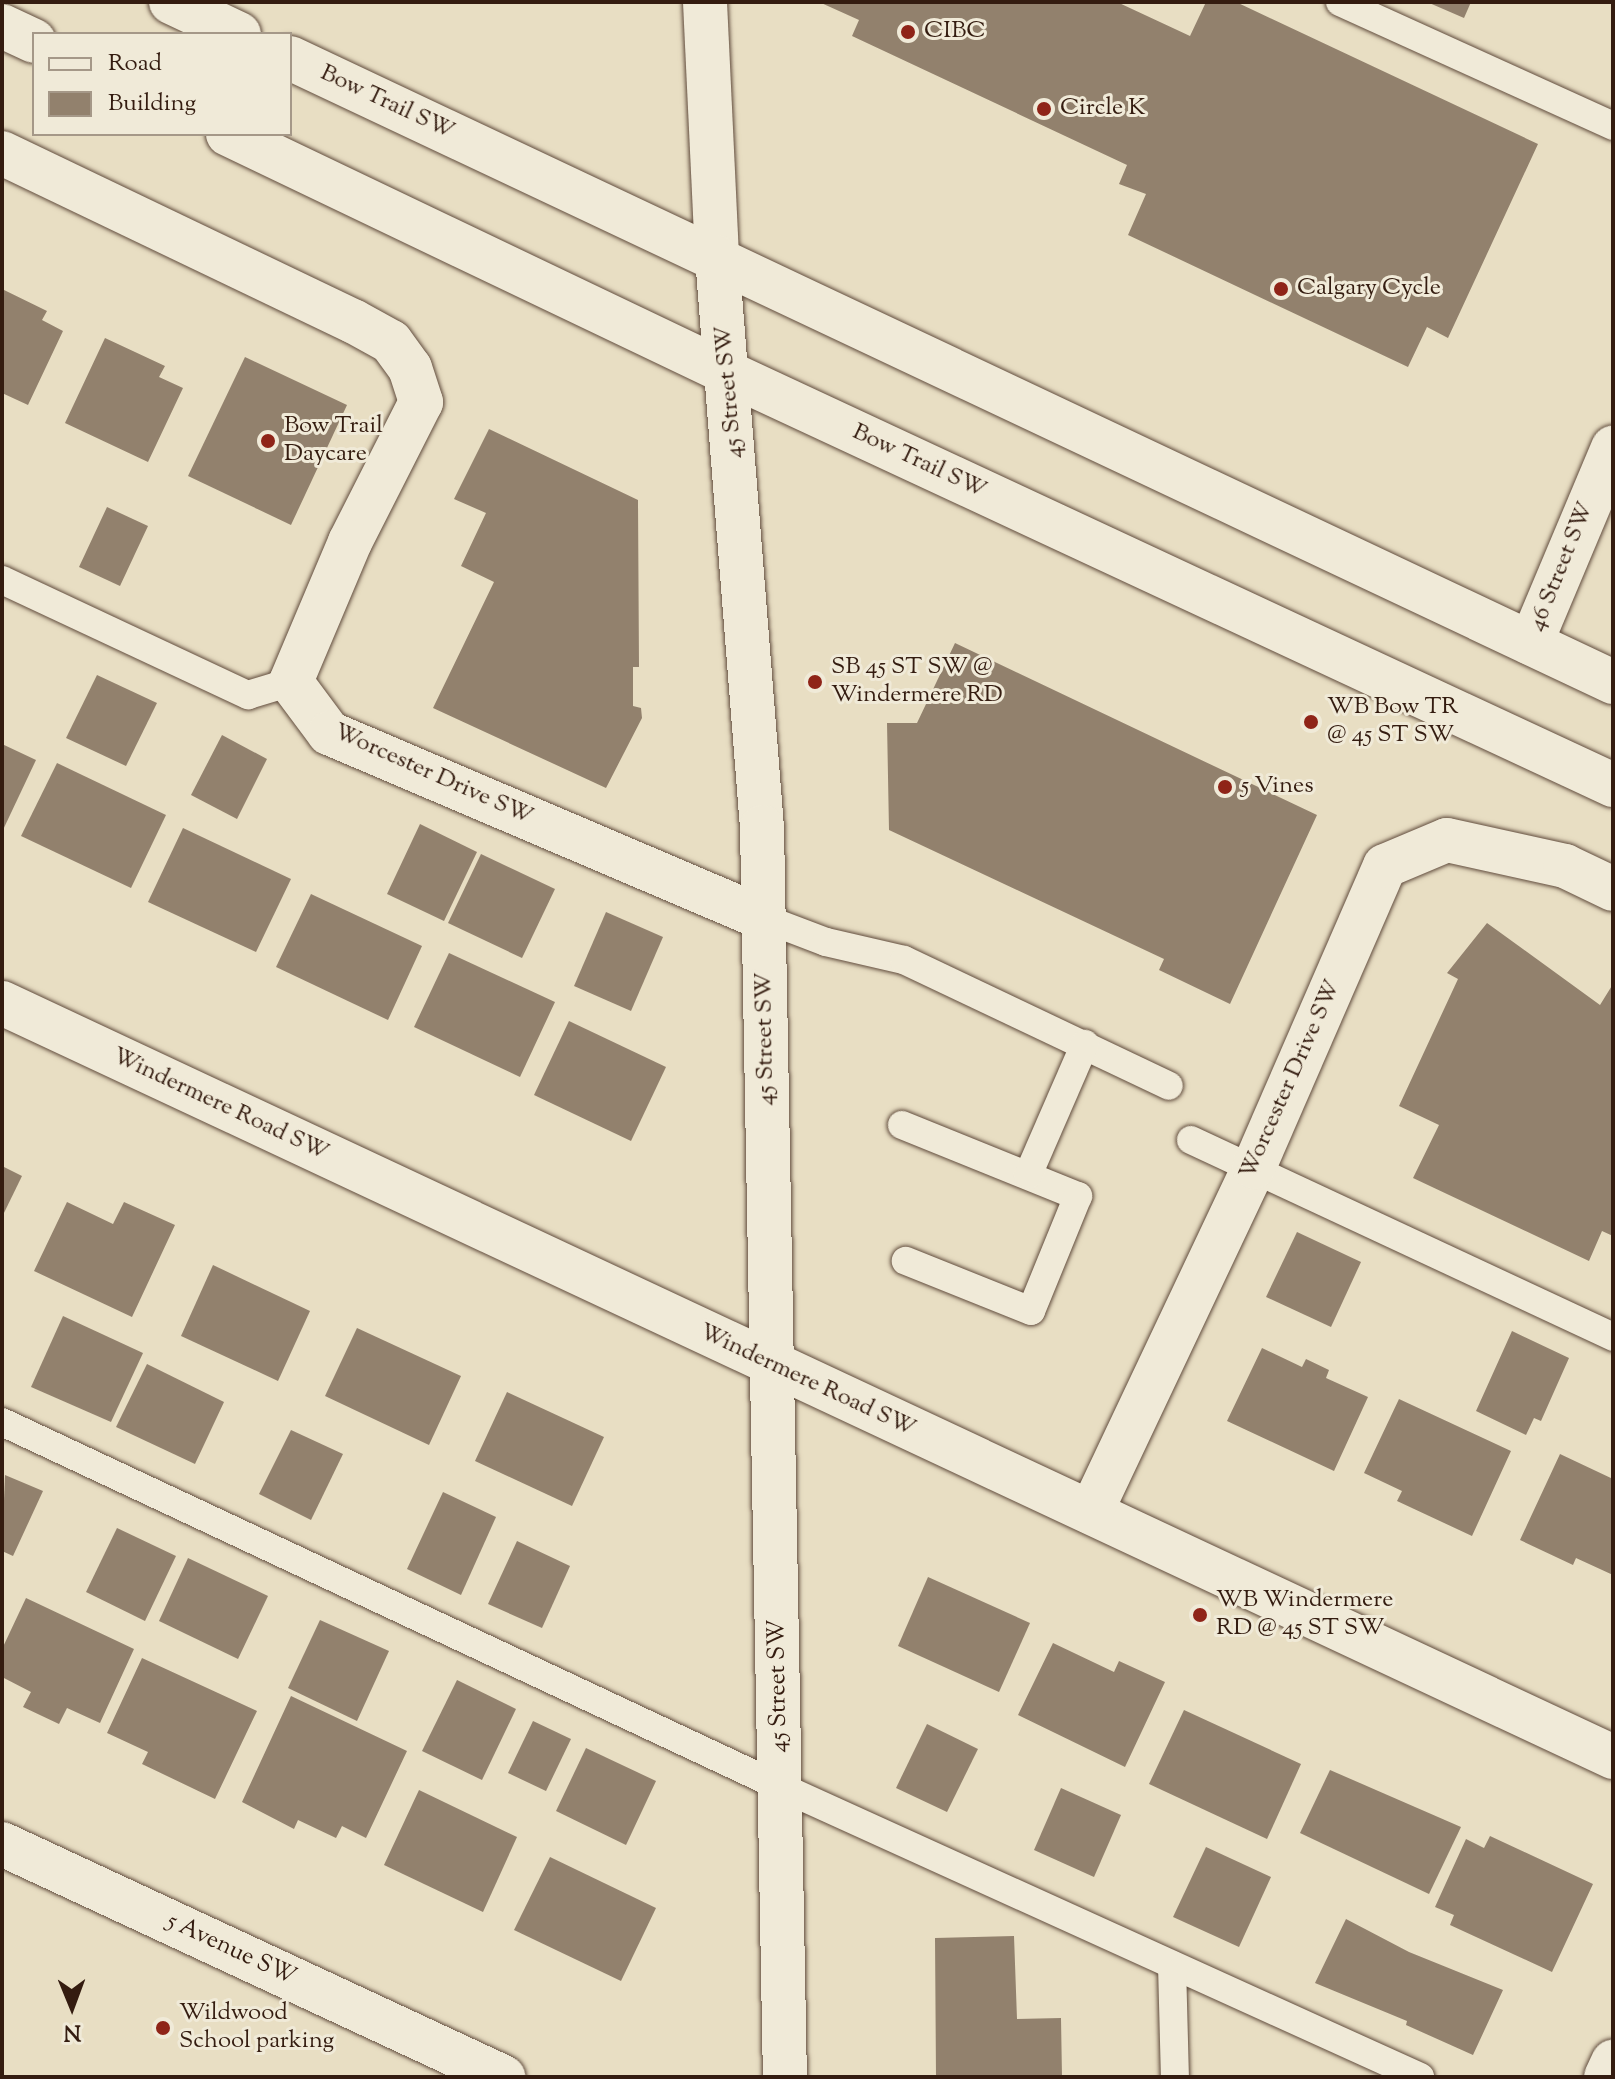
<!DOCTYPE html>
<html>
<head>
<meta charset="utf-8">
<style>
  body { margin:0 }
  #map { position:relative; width:1615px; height:2079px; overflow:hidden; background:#e8dec3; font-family:"Sorts Mill Goudy",serif }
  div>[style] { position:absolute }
  .building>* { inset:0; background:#92816d }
  .roads { filter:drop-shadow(0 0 2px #614c3d) drop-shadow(0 0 2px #614c3d) }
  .service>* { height:28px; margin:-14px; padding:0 14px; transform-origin:14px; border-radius:14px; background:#f0ead8 }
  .minor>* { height:44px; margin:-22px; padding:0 22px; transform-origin:22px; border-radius:22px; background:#f0ead8 }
  .tertiary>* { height:44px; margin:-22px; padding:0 22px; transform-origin:22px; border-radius:22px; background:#f0ead8 }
  .secondary>* { height:44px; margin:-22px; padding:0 22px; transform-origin:22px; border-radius:22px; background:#f0ead8 }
  .dots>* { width:22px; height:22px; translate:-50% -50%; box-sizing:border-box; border:4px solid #f0ead8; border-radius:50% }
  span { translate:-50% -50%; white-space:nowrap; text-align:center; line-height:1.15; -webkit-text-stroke:6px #f0ead8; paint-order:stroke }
  .poi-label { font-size:24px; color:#341c10 }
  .left { translate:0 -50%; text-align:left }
  .street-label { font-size:24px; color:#341c10 }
  .frame { position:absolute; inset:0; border:4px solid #341c10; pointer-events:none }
  .legend { position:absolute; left:32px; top:32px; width:260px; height:104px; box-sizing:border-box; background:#f0ead8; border:2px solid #a59888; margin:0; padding:10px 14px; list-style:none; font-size:24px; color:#341c10 }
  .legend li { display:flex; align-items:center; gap:16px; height:40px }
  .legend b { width:40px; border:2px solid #a59888 }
  .north { position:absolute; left:32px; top:1967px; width:80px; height:80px; -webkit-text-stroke:6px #f0ead8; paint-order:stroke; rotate:179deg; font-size:22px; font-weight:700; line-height:32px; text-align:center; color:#341c10 }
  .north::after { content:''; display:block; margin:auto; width:28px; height:36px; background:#341c10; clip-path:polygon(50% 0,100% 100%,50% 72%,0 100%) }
</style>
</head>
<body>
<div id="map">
  <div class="building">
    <div style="clip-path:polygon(819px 2px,1117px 2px,1190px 36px,1206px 2px,1236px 2px,1538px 144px,1448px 338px,1427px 327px,1408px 367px,1128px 235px,1146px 194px,1119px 184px,1127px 165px,852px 36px,859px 20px)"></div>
    <div style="clip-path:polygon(1427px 2px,1471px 2px,1464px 18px)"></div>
    <div style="clip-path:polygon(2px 289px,47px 311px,42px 320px,63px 331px,28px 405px,2px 393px)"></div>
    <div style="clip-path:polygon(105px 338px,165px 366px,159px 377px,183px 388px,148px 462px,65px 423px)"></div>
    <div style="clip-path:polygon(245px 357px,347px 405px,291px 525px,188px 476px)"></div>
    <div style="clip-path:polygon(489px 429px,638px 500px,639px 667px,633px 667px,633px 706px,641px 708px,642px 718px,606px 788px,433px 708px,494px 582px,461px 566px,486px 513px,454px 499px)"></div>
    <div style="clip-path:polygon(107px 507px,148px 526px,120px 586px,79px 567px)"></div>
    <div style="clip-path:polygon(955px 643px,1317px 815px,1230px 1004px,1159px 970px,1164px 959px,889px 830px,887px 723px,917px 723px)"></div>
    <div style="clip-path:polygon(97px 675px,157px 703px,126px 766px,66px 738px)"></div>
    <div style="clip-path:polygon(222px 735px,267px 759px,237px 819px,191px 795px)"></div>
    <div style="clip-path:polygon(2px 744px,36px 760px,2px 832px)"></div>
    <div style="clip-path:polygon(57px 763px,166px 815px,131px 888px,21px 836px)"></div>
    <div style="clip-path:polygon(420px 824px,477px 852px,444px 921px,387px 894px)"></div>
    <div style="clip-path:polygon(183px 828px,291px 879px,256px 952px,148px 902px)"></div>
    <div style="clip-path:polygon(481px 854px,555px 889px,522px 958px,448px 923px)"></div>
    <div style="clip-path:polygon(311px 894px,422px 946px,388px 1020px,276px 967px)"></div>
    <div style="clip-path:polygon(606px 912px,663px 937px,631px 1011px,574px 986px)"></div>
    <div style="clip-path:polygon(1487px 923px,1600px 1005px,1613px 984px,1613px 1236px,1602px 1231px,1589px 1261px,1413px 1178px,1439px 1125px,1399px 1106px,1458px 979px,1447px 973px)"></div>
    <div style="clip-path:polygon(449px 953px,555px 1002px,520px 1077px,414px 1027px)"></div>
    <div style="clip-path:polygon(569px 1021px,666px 1067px,631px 1141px,534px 1095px)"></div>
    <div style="clip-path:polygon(2px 1166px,22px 1176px,2px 1217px)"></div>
    <div style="clip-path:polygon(67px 1202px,113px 1224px,124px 1202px,175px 1225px,132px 1317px,34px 1271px)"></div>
    <div style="clip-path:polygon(1297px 1232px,1361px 1262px,1331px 1327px,1266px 1297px)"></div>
    <div style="clip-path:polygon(213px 1265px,310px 1311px,278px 1381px,181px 1336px)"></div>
    <div style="clip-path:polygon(63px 1316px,143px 1353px,111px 1422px,31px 1387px)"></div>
    <div style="clip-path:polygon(357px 1328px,461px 1376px,429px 1445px,325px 1396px)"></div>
    <div style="clip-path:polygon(1512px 1331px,1569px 1358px,1541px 1421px,1534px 1418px,1526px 1435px,1476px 1411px)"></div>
    <div style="clip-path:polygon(1262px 1348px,1302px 1367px,1306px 1359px,1329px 1370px,1326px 1378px,1368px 1397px,1334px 1471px,1227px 1421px)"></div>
    <div style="clip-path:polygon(147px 1364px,224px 1402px,195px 1464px,116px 1427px)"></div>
    <div style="clip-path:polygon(507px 1392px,604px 1437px,572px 1506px,475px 1461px)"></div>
    <div style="clip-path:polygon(1399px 1399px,1511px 1451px,1472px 1536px,1397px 1501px,1402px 1491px,1364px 1473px)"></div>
    <div style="clip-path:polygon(291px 1430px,343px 1454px,311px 1520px,259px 1494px)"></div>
    <div style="clip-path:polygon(1560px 1454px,1613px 1479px,1613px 1575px,1576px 1558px,1573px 1565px,1520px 1540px)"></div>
    <div style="clip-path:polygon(5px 1475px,43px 1491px,13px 1556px,2px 1551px)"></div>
    <div style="clip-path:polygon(443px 1492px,496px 1517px,461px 1595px,407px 1569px)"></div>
    <div style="clip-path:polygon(117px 1528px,176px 1556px,145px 1621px,86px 1592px)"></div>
    <div style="clip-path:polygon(517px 1541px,570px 1566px,542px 1628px,488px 1604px)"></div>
    <div style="clip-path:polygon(188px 1558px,268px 1596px,238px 1659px,159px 1621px)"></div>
    <div style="clip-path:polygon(928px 1577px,1030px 1623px,999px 1692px,898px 1646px)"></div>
    <div style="clip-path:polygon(26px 1598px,134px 1649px,100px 1723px,67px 1708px,59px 1724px,23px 1707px,31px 1692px,2px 1677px,2px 1649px)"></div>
    <div style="clip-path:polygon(320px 1620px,389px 1651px,357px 1721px,288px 1688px)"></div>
    <div style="clip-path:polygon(1053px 1643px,1114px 1672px,1119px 1661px,1165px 1682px,1125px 1767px,1018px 1715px)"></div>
    <div style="clip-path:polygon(142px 1658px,257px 1711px,215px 1799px,142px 1764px,148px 1752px,107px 1733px)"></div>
    <div style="clip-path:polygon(457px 1680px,516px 1709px,482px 1780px,422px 1751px)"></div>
    <div style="clip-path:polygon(291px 1696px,407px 1751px,366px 1838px,342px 1826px,336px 1838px,298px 1820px,294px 1829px,242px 1802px)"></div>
    <div style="clip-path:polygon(1184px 1710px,1301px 1764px,1267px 1839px,1149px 1784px)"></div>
    <div style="clip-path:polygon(533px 1721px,571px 1739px,546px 1791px,508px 1773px)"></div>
    <div style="clip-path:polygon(927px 1724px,978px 1749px,947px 1812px,896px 1788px)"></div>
    <div style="clip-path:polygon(586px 1748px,656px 1781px,626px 1845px,556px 1811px)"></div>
    <div style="clip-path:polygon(1330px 1770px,1461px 1827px,1429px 1894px,1300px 1833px)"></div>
    <div style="clip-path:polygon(1061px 1788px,1121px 1815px,1094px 1877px,1034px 1850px)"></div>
    <div style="clip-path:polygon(419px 1790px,517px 1837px,483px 1912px,384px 1865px)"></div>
    <div style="clip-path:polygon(1490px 1836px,1593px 1884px,1552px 1972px,1450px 1925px,1454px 1915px,1435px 1907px,1466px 1839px,1484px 1848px)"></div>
    <div style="clip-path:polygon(1206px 1847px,1271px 1877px,1239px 1947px,1173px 1917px)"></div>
    <div style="clip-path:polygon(550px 1857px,656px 1908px,621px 1981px,514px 1930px)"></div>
    <div style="clip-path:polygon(1346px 1919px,1409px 1952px,1503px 1990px,1473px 2055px,1406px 2025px,1407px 2021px,1315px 1983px)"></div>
    <div style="clip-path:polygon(1014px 1936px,1017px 2019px,1061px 2018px,1062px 2077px,936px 2077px,935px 1938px)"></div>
  </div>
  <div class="roads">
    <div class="service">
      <div style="left:1340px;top:2px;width:300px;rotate:24.4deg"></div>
      <div style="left:2px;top:580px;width:272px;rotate:25.1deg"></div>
      <div style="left:248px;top:695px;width:45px;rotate:-16.8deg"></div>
      <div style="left:763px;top:918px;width:67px;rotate:20.9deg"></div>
      <div style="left:826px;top:942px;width:80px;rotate:13deg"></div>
      <div style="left:904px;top:960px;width:293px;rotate:25.4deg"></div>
      <div style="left:902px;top:1125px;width:190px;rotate:22deg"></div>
      <div style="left:1078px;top:1196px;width:124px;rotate:112.2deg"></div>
      <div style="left:1031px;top:1311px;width:135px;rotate:-158.2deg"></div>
      <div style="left:1191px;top:1140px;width:466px;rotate:25deg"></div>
      <div style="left:1028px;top:1175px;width:143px;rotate:-66.5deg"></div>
      <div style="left:2px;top:1422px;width:860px;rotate:25.11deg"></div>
      <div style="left:781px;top:1787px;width:702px;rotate:24.41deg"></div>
      <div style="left:1172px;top:1965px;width:112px;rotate:88.5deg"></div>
    </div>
    <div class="minor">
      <div style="left:2px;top:153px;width:389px;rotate:25.6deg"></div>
      <div style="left:353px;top:321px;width:43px;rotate:28.9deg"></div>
      <div style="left:391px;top:342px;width:32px;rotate:54deg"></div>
      <div style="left:410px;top:368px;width:36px;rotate:72deg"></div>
      <div style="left:421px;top:402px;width:157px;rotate:116.9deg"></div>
      <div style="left:350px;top:542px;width:152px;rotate:112.9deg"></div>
      <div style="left:291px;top:682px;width:64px;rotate:53.3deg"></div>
      <div style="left:329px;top:733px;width:472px;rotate:23.1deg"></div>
      <div style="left:1531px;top:643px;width:212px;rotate:-67.2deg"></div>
      <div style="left:2px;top:1003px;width:1779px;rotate:25.08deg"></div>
      <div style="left:1091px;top:1512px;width:382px;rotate:-64.7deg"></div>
      <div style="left:1254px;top:1167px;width:328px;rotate:-66.5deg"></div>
      <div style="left:1385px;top:866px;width:67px;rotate:-22.8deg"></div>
      <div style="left:1447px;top:840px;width:121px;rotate:12.4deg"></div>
      <div style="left:1565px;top:866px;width:53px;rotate:25.6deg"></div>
      <div style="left:2px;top:1844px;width:553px;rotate:24.94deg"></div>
      <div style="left:1606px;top:2077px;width:17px;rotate:-65deg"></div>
    </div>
    <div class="tertiary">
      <div style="left:705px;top:2px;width:255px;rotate:87.3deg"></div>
      <div style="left:717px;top:257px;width:572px;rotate:85.49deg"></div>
      <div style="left:762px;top:827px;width:1250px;rotate:88.95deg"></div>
    </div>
    <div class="secondary">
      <div style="left:171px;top:2px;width:75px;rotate:25.2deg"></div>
      <div style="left:2px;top:26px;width:35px;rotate:25deg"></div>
      <div style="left:290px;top:58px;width:1463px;rotate:25.25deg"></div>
      <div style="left:228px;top:134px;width:556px;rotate:25.55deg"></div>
      <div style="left:730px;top:374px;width:974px;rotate:24.96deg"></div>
    </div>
  </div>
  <div class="dots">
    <div style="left:908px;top:32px;background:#8f2418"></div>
    <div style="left:1044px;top:109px;background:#8f2418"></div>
    <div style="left:1281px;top:289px;background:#8f2418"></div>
    <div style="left:268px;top:441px;background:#8f2418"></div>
    <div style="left:815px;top:682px;background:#8f2418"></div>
    <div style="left:1311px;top:722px;background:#8f2418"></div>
    <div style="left:1225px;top:787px;background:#8f2418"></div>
    <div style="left:1200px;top:1615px;background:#8f2418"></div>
    <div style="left:163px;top:2028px;background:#8f2418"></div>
  </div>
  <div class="poi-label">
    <span class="left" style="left:924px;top:32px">CIBC</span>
    <span class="left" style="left:1060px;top:109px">Circle K</span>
    <span class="left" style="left:1297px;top:289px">Calgary Cycle</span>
    <span class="left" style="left:284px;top:441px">Bow Trail<br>Daycare</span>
    <span class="left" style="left:831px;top:682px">SB 45 ST SW @<br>Windermere RD</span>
    <span class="left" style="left:1327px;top:722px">WB Bow TR<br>@ 45 ST SW</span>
    <span class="left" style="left:1241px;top:787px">5 Vines</span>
    <span class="left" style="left:1216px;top:1615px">WB Windermere<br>RD @ 45 ST SW</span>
    <span class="left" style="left:179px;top:2028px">Wildwood<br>School parking</span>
  </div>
  <div class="street-label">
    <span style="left:387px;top:103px;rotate:25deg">Bow Trail SW</span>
    <span style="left:730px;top:392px;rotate:-95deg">45 Street SW</span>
    <span style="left:919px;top:462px;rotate:25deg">Bow Trail SW</span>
    <span style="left:1562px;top:567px;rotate:-68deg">46 Street SW</span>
    <span style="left:433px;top:775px;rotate:24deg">Worcester Drive SW</span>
    <span style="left:766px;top:1039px;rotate:-91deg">45 Street SW</span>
    <span style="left:1291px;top:1080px;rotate:-66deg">Worcester Drive SW</span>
    <span style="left:220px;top:1105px;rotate:25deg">Windermere Road SW</span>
    <span style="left:807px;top:1381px;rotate:25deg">Windermere Road SW</span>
    <span style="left:779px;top:1686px;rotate:-91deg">45 Street SW</span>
    <span style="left:231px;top:1950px;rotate:25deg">5 Avenue SW</span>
  </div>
  <div class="frame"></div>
  <ul class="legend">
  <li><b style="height:10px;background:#f0ead8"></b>Road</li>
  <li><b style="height:22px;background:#92816d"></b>Building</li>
  </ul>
  <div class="north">N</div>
</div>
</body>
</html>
